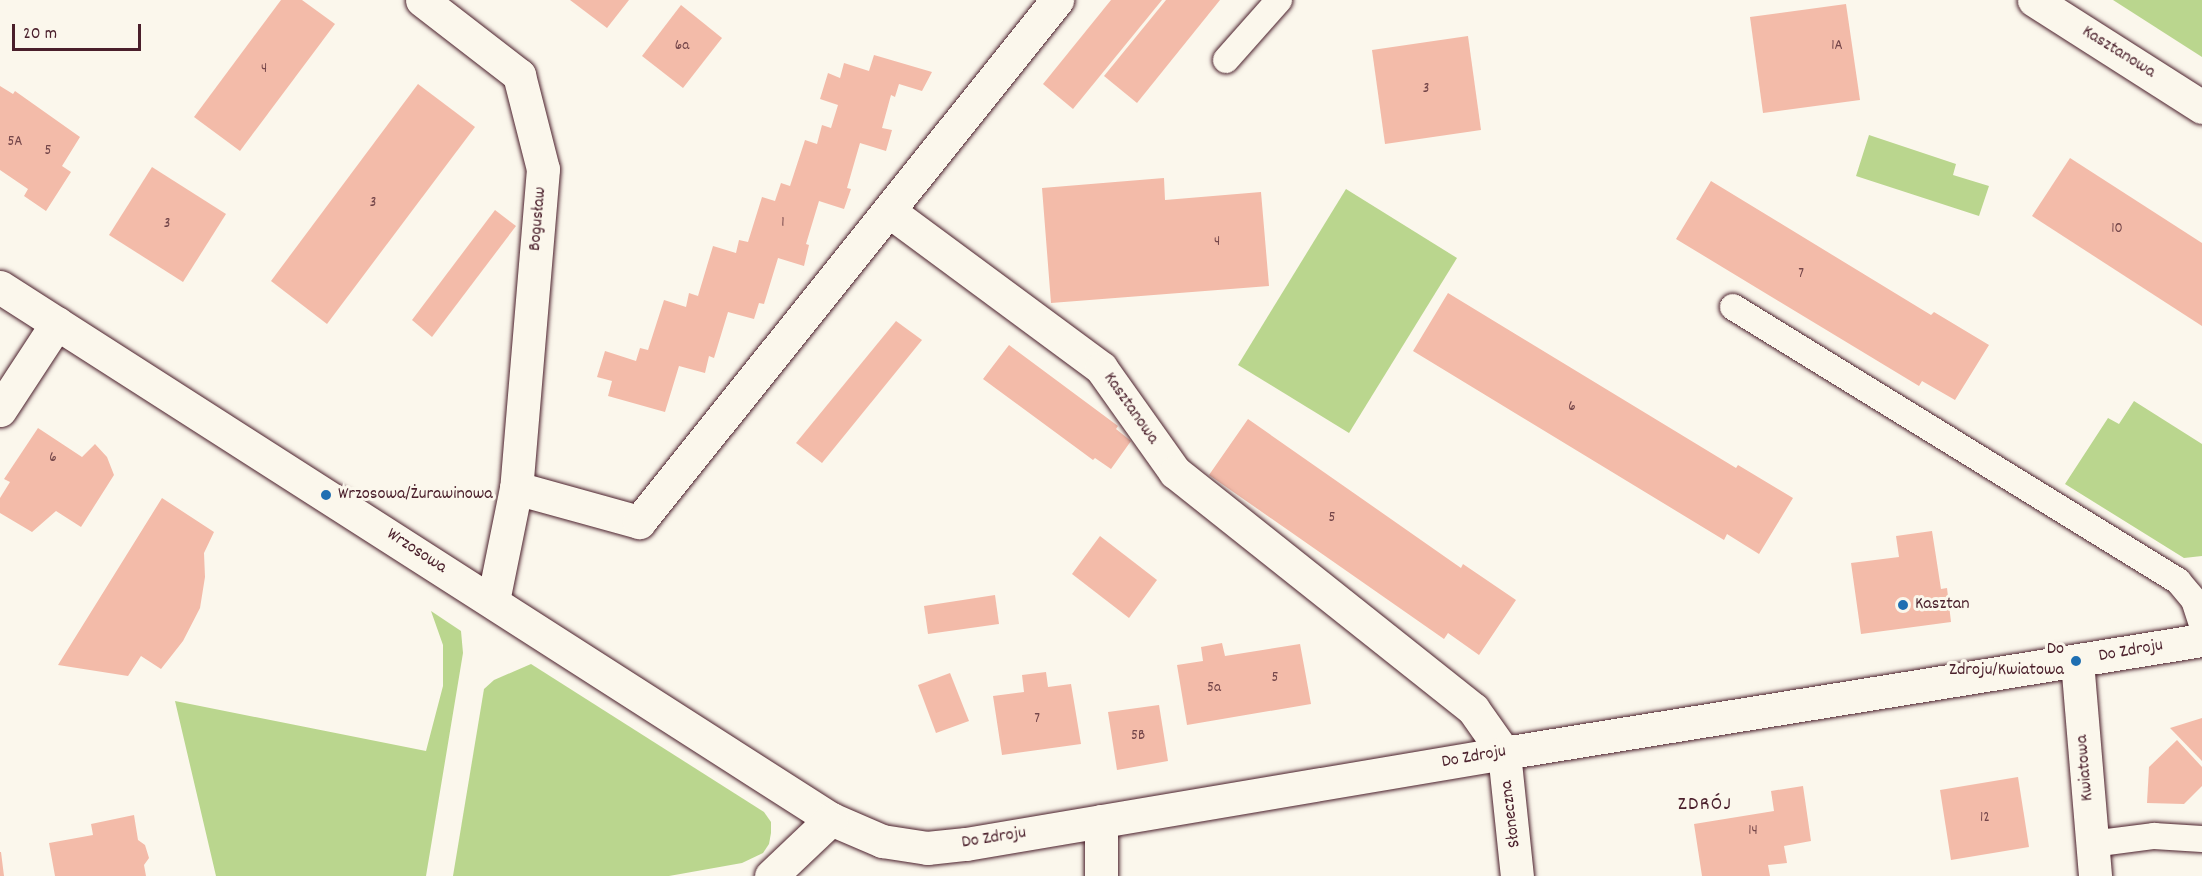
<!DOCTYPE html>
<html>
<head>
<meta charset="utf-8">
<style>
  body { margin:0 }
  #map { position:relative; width:2202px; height:876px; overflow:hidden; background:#fbf7ec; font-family:Dekko,sans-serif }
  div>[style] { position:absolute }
  .green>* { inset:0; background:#bad68e }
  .building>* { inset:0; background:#f3bba9 }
  .roads { filter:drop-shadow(0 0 2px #4a1f2b) drop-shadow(0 0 2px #4a1f2b) }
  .lane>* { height:26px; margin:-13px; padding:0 13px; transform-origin:13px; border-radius:13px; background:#fbf7ec }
  .street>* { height:33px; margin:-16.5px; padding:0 16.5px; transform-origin:16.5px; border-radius:16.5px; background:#fbf7ec }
  .dots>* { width:16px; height:16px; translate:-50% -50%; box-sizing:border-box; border:3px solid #fbf7ec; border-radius:50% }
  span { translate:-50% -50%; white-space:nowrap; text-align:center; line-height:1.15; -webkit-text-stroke:6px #fbf7ec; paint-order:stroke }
  .number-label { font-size:15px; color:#74464a }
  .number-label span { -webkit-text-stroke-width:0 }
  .street-label { font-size:18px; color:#4a1f2b }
  .poi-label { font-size:18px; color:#4a1f2b }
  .left { translate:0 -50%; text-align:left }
  .right { translate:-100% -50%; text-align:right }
  .neighbourhood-label { font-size:20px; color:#4a1f2b; letter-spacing:1.5px }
  .scale { position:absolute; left:12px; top:24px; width:129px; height:27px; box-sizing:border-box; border:3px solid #4a1f2b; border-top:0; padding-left:8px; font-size:18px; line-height:21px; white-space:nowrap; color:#4a1f2b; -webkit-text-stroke:4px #fbf7ec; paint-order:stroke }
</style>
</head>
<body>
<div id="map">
  <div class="green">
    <div style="clip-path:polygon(2113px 0,2202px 0,2202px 57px)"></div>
    <div style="clip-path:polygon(1869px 135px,1956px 164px,1953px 175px,1989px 186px,1979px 216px,1856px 176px)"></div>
    <div style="clip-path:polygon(1346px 189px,1457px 258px,1349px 433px,1238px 365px)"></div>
    <div style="clip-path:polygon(2134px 401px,2202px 444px,2202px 556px,2184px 558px,2065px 484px,2108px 418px,2119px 424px)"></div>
    <div style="clip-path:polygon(431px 611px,461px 631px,463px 653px,426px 876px,216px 876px,175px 701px,426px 751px,443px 686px,443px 645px)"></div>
    <div style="clip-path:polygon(531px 664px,764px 812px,771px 822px,771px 833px,769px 844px,763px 853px,742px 863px,669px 876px,453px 876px,484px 689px,494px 680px)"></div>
  </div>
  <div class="building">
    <div style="clip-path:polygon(281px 0,302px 0,335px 24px,240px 151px,194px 117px)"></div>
    <div style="clip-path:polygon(570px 0,629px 0,607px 28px)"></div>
    <div style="clip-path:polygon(1111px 0,1162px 0,1073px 109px,1043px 84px)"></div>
    <div style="clip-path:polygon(1166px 0,1220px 0,1137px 103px,1104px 76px)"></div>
    <div style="clip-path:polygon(1846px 4px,1860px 100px,1763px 113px,1750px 17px)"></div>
    <div style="clip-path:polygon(681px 5px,722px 38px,683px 88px,642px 56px)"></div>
    <div style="clip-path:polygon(1468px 36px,1481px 130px,1385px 144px,1372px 50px)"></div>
    <div style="clip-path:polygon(874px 55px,932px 72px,922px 91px,899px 84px,895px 97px,891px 95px,882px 128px,892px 130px,886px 151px,860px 143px,847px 188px,851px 189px,844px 209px,819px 201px,806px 244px,809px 245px,804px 266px,778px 258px,764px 304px,759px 303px,754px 319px,728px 312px,714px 358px,709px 356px,705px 373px,679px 366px,665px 412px,608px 396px,612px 381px,597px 377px,605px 351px,636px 361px,640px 348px,648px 350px,664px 300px,686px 307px,689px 293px,698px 296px,713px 246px,736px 253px,739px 240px,748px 242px,762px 197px,775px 201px,781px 183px,790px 186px,805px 140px,817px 144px,822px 125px,831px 128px,838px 105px,820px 99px,828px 73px,840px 78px,844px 63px,869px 71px)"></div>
    <div style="clip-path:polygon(418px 84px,475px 127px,327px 324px,271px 281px)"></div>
    <div style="clip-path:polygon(0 86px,13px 94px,15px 91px,80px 137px,62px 166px,71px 172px,46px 211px,24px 196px,28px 189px,0 170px)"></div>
    <div style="clip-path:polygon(2070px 158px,2202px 243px,2202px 326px,2032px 216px)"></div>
    <div style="clip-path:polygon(152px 167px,226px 214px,183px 282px,109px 235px)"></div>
    <div style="clip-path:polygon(1164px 178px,1165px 200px,1261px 192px,1269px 286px,1051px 303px,1042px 188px)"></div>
    <div style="clip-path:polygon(1711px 181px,1931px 315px,1934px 312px,1989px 345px,1955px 400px,1922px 381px,1919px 386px,1676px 239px)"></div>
    <div style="clip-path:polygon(495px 210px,516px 226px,432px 337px,412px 320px)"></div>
    <div style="clip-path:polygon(1448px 293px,1736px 468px,1738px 465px,1793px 498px,1759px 554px,1727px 534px,1724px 540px,1413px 351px)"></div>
    <div style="clip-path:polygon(896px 321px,922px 340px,822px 463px,796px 443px)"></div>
    <div style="clip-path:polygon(1009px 345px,1118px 426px,1116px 429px,1131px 441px,1111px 469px,1095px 458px,1093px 460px,983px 379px)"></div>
    <div style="clip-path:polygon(1248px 419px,1461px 568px,1463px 564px,1516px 600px,1479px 655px,1448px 633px,1444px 639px,1209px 475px)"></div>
    <div style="clip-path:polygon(38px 428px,82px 457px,95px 444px,107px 457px,114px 475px,81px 527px,56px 511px,32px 532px,0 513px,0 498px,10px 482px,4px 479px)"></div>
    <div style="clip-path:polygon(162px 498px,214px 532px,204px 553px,205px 577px,200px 608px,183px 641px,161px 669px,141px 656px,128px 676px,58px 665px)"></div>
    <div style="clip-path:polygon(1932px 531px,1941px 589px,1947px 588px,1951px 622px,1861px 634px,1851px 563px,1899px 557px,1896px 536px)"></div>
    <div style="clip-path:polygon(1100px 536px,1157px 580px,1129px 618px,1072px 574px)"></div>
    <div style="clip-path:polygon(995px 595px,999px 624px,928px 634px,924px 606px)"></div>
    <div style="clip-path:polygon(1222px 643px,1225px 656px,1300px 644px,1311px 704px,1187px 725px,1177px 665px,1203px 661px,1201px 647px)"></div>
    <div style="clip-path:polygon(1046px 672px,1048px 687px,1071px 684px,1081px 744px,1002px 755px,993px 696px,1024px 692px,1022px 675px)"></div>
    <div style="clip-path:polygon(950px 673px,969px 721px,936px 733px,918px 685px)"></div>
    <div style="clip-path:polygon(1159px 705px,1168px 761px,1117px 770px,1108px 712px)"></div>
    <div style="clip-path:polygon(2202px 718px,2202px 761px,2170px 728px)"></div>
    <div style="clip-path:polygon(2177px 740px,2202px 767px,2202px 786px,2184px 804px,2147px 803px,2149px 767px)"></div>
    <div style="clip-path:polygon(2018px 777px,2029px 847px,1951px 860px,1940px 790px)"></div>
    <div style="clip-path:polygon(1803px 786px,1811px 841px,1784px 846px,1787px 863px,1768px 865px,1770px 876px,1702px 876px,1694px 824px,1774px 811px,1771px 791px)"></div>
    <div style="clip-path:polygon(134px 815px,138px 840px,145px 845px,149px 858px,144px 865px,146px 876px,55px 876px,49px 843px,93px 835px,91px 824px)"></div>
    <div style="clip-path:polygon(0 852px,1px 852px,4px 876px,0 876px)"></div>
  </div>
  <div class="roads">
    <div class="lane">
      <div style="left:1226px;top:60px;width:80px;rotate:-48.5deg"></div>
      <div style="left:1733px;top:307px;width:523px;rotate:31.62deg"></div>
      <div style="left:2178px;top:581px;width:25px;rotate:50deg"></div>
      <div style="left:2194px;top:600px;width:25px;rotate:72deg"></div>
      <div style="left:2092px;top:844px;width:63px;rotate:-7.4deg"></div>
      <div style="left:2154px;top:836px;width:48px;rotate:3.6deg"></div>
    </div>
    <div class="street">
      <div style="left:422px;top:0;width:123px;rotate:37.7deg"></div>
      <div style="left:519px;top:75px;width:97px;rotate:75.7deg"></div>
      <div style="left:543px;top:169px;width:320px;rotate:94.8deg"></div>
      <div style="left:516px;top:488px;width:115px;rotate:101.5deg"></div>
      <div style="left:2034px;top:0;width:199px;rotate:32.5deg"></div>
      <div style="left:889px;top:211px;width:264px;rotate:36.5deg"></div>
      <div style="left:1101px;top:368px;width:128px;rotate:54.6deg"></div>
      <div style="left:1175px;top:472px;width:381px;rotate:38.5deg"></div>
      <div style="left:1473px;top:709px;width:54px;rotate:54.8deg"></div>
      <div style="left:1504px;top:753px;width:124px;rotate:84deg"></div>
      <div style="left:0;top:287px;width:987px;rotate:32.63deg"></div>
      <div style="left:831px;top:819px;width:56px;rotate:23.3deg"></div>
      <div style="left:882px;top:841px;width:46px;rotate:8.8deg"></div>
      <div style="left:927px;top:848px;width:39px;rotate:-6deg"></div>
      <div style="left:966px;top:844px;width:546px;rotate:-9.6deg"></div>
      <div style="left:1504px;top:753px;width:707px;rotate:-9.2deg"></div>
      <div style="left:0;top:410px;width:104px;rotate:-56.8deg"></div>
      <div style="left:516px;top:488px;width:128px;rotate:15.5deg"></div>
      <div style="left:639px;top:522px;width:669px;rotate:-51.31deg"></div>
      <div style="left:2077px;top:661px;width:216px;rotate:85.2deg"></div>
      <div style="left:1101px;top:821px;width:55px;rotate:90deg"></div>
      <div style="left:771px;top:876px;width:83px;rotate:-43.5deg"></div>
    </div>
  </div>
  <div class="dots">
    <div style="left:326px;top:495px;background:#1f6fb2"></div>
    <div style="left:1903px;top:605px;background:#1f6fb2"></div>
    <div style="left:2076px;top:661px;background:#1f6fb2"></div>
  </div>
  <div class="number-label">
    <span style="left:682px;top:47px">6a</span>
    <span style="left:1837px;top:47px">1A</span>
    <span style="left:264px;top:70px">4</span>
    <span style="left:1426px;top:90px">3</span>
    <span style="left:15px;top:143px">5A</span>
    <span style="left:48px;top:152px">5</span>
    <span style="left:373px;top:204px">3</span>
    <span style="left:783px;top:224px">1</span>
    <span style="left:167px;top:225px">3</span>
    <span style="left:2117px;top:230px">10</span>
    <span style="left:1217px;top:243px">4</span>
    <span style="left:1801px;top:275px">7</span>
    <span style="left:1572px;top:408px">6</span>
    <span style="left:53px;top:459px">6</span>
    <span style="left:1332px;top:519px">5</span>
    <span style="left:1275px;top:679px">5</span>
    <span style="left:1214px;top:689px">5a</span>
    <span style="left:1037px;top:720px">7</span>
    <span style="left:1138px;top:737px">5B</span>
    <span style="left:1985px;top:819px">12</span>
    <span style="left:1753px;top:832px">14</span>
  </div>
  <div class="street-label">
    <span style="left:2118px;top:53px;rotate:32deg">Kasztanowa</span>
    <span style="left:539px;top:219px;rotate:-85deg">Bogusław</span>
    <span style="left:1130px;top:409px;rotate:55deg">Kasztanowa</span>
    <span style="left:416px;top:552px;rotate:33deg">Wrzosowa</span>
    <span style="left:2131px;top:652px;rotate:-10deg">Do Zdroju</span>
    <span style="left:1474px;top:758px;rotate:-10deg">Do Zdroju</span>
    <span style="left:2086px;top:768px;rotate:-95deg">Kwiatowa</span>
    <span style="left:1512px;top:814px;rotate:-97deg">Słoneczna</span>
    <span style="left:994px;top:839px;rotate:-9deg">Do Zdroju</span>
  </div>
  <div class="poi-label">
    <span class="left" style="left:338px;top:495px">Wrzosowa/Żurawinowa</span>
    <span class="left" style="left:1915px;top:605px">Kasztan</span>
    <span class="right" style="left:2064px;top:661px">Do<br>Zdroju/Kwiatowa</span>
  </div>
  <div class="neighbourhood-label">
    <span style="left:1705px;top:805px">ZDRÓJ</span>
  </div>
  <div class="scale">20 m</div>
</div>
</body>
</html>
